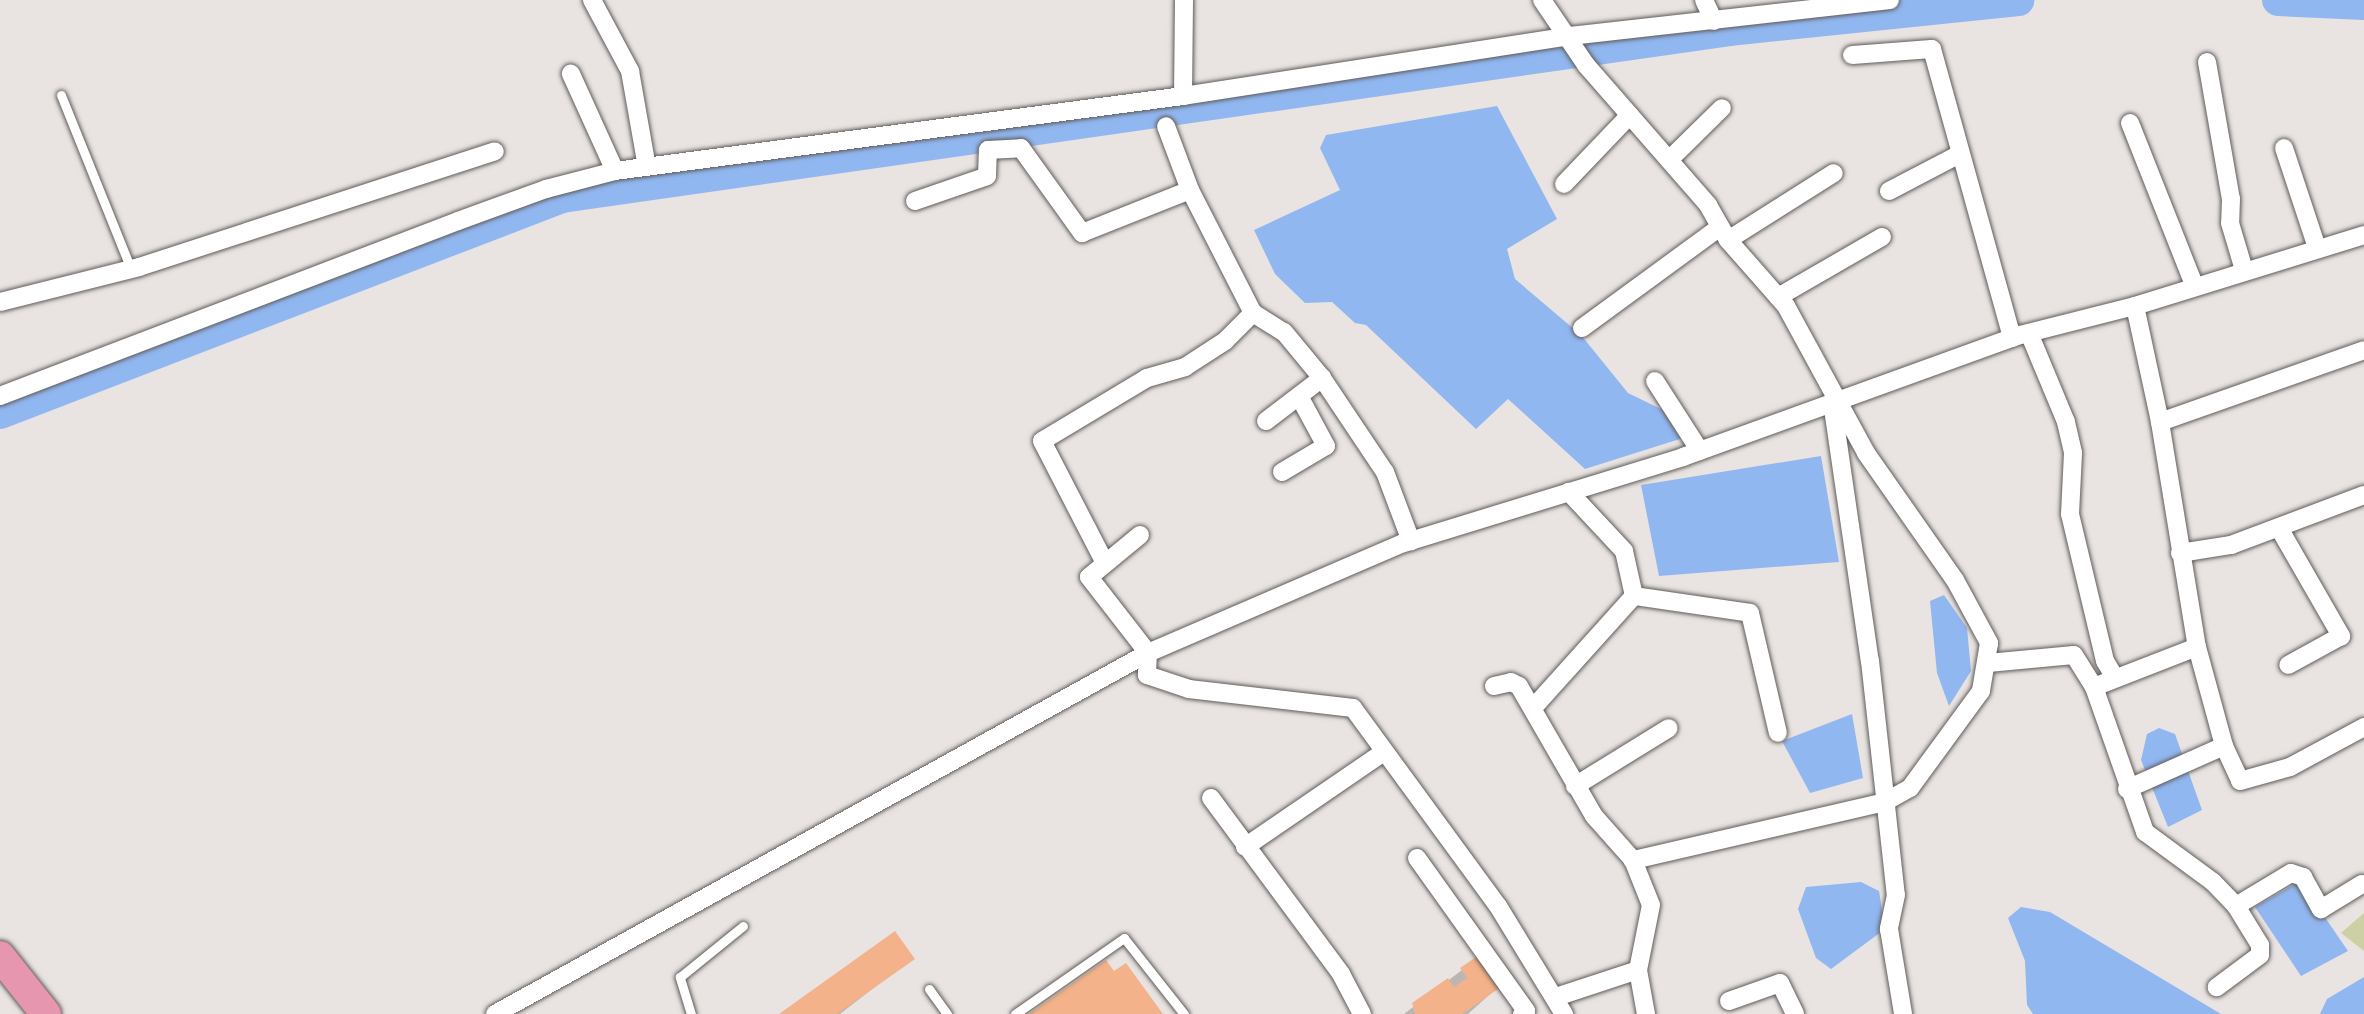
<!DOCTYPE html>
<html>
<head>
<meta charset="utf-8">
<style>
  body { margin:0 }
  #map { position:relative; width:2364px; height:1014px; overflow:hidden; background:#e9e4e1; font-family:"Source Serif 4",serif }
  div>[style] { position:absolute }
  .green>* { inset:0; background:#ccd0a4 }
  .water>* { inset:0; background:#91b7f1 }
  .shadow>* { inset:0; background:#0003 }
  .river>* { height:32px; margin:-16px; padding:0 16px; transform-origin:16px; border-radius:16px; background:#91b7f1 }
  .building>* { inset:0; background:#f3b28a }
  .roads { filter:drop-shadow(0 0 2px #5f5b59) drop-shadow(0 0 2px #5f5b59) }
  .service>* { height:9px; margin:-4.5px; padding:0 4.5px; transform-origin:4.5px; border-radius:4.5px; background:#fff }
  .minor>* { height:18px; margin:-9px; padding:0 9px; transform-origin:9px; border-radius:9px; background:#fff }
  .trunk>* { height:30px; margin:-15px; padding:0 15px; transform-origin:15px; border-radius:15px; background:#e697af }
  span { translate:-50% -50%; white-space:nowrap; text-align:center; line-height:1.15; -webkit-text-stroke:6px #fff; paint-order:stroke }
</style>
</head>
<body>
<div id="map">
  <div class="green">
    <div style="clip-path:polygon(2364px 913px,2364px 951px,2341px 933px)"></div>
  </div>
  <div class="water">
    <div style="clip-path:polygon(1497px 106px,1557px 219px,1507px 249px,1515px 279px,1581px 335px,1628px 393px,1667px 412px,1683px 438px,1585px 469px,1508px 399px,1476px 429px,1366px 325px,1355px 323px,1332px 302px,1305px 303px,1275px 274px,1254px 230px,1340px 190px,1320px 148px,1326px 135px)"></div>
    <div style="clip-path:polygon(1821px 456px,1839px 562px,1659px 576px,1641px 485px)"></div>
    <div style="clip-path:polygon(1944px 595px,1967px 628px,1971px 671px,1949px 706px,1937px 673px,1930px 601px)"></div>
    <div style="clip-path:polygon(1852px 714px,1863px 778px,1810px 793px,1782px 741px)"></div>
    <div style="clip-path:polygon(2159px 728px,2175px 734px,2202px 810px,2168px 827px,2141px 760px,2147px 734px)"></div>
    <div style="clip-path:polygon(2300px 881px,2348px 951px,2301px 976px,2255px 907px)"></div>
    <div style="clip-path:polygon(1861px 882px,1879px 891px,1885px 929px,1831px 969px,1816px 958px,1798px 909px,1806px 887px)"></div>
    <div style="clip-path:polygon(2021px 907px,2050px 912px,2221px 1014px,2033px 1014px,2027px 1005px,2025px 961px,2008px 918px)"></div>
    <div style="clip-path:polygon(2364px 977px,2364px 1014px,2320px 1014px,2327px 999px)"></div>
  </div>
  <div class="shadow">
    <div style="clip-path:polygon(912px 958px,840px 1014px,782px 1014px)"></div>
    <div style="clip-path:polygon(1462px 970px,1498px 987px,1468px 1014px,1404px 1014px)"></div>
  </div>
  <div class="river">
    <div style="left:2278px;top:0;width:86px;rotate:2.7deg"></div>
    <div style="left:0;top:413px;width:602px;rotate:-21.02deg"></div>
    <div style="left:562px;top:197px;width:1179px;rotate:-8.14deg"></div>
    <div style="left:1729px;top:30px;width:291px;rotate:-5.9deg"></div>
  </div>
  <div class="building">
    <div style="clip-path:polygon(895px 931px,915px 959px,837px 1014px,779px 1014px)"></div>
    <div style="clip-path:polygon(1479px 955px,1501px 987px,1462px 1014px,1415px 1014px,1412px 1003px,1448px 978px,1454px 987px,1467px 978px,1460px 968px)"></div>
    <div style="clip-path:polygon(1106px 960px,1114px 971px,1126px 963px,1163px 1014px,1029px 1014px)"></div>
  </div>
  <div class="roads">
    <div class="service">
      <div style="left:61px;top:95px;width:188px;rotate:68.1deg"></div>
      <div style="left:929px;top:989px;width:31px;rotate:54deg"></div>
      <div style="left:691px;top:1014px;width:39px;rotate:-107deg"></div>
      <div style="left:680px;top:977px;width:81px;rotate:-39deg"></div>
      <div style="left:1015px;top:1014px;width:133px;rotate:-34.9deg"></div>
      <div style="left:1124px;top:938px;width:97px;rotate:51.7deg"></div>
    </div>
    <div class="minor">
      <div style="left:592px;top:0;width:81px;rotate:61.8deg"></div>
      <div style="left:630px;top:71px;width:97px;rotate:80deg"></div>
      <div style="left:1542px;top:0;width:78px;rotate:55.9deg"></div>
      <div style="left:1586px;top:65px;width:186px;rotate:48.9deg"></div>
      <div style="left:1708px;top:205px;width:40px;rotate:60.3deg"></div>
      <div style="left:1728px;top:240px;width:88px;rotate:48.7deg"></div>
      <div style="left:1786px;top:306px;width:167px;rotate:61.4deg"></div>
      <div style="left:1866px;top:453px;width:155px;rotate:55deg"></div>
      <div style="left:1955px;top:580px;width:72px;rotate:61.6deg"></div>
      <div style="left:1989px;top:643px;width:49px;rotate:99.5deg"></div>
      <div style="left:1981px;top:691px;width:120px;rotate:126.2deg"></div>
      <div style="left:1910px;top:788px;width:29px;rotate:151deg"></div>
      <div style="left:1885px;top:802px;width:259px;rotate:167deg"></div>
      <div style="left:1704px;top:0;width:23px;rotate:65deg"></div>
      <div style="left:1852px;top:55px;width:80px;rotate:-4.3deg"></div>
      <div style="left:1932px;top:49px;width:300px;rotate:74.5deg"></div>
      <div style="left:2207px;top:62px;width:139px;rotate:80.1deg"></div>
      <div style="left:2231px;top:199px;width:24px;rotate:92deg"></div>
      <div style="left:2230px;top:223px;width:49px;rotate:73.4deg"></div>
      <div style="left:1183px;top:96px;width:96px;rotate:-89.4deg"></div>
      <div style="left:2130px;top:123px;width:176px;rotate:68.4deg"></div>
      <div style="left:2284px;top:148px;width:105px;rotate:71.7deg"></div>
      <div style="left:1669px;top:160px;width:74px;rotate:-44.5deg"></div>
      <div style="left:615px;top:171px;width:573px;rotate:-7.52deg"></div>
      <div style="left:1183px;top:96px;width:392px;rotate:-8.8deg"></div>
      <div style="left:1570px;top:36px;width:322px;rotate:-6.4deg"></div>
      <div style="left:1564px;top:184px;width:95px;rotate:-46.3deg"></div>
      <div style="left:1190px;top:190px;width:138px;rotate:62.9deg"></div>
      <div style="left:1253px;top:313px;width:36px;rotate:32deg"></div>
      <div style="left:1284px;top:332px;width:60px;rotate:50.4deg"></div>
      <div style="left:1322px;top:378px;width:113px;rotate:56.2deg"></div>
      <div style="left:1385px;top:472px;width:74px;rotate:69.4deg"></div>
      <div style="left:1889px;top:191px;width:78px;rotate:-27.6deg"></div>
      <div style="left:915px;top:201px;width:76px;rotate:-19.1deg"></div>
      <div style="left:987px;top:176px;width:26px;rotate:-88deg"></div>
      <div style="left:988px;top:150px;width:33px;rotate:-3deg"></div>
      <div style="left:1021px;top:148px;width:105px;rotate:54.3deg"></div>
      <div style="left:1082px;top:233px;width:116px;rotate:-21.7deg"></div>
      <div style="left:1190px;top:190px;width:68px;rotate:-110.6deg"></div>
      <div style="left:1728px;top:240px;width:125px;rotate:-32.3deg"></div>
      <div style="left:1778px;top:297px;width:120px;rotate:-30deg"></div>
      <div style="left:0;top:302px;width:143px;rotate:-14.1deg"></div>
      <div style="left:139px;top:267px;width:374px;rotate:-18deg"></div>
      <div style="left:2135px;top:306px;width:119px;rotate:77.8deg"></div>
      <div style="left:2160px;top:422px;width:228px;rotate:80.7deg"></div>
      <div style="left:2197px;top:647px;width:103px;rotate:74.7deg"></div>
      <div style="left:1582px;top:328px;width:171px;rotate:-36.2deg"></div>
      <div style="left:2029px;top:333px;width:96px;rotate:67.4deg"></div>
      <div style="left:2066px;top:422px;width:32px;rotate:77deg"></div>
      <div style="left:2073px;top:453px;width:61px;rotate:92.8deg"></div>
      <div style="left:2070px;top:514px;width:151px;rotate:76.6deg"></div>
      <div style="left:2105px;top:661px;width:17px;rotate:59deg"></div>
      <div style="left:1655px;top:381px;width:83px;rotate:57.3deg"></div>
      <div style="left:0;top:396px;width:490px;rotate:-20.9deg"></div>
      <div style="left:458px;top:221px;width:94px;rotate:-20deg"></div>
      <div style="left:546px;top:189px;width:71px;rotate:-14.6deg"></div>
      <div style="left:615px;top:171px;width:107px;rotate:-114.4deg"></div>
      <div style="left:1832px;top:402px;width:262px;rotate:81.7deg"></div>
      <div style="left:1870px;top:661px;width:235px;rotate:83.7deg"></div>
      <div style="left:1896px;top:895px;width:35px;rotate:102deg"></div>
      <div style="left:1889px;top:929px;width:86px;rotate:80.6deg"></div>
      <div style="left:1266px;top:421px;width:71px;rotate:-37.5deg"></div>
      <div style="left:2160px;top:422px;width:216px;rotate:-19.4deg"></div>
      <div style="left:1282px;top:472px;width:51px;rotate:-30.6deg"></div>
      <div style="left:1326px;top:446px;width:57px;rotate:-118.4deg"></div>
      <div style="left:2279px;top:528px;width:125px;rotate:60.1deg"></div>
      <div style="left:2341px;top:636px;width:60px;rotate:151.3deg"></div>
      <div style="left:1140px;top:535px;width:66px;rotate:140.5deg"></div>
      <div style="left:1089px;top:577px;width:96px;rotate:52.2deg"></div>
      <div style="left:1148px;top:653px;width:22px;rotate:93deg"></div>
      <div style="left:1147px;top:675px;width:44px;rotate:18.4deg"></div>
      <div style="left:1189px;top:689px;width:165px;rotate:6.6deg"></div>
      <div style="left:1353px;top:708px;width:245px;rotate:53.8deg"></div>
      <div style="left:1498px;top:906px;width:127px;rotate:58.6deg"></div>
      <div style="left:2180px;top:553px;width:52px;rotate:-8.9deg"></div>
      <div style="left:2231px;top:545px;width:142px;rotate:-20.6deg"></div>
      <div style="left:1105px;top:563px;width:137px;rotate:-117.3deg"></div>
      <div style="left:1042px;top:441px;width:122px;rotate:-31deg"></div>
      <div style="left:1147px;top:378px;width:40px;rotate:-16deg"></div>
      <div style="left:1185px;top:367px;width:48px;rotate:-33deg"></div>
      <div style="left:1225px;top:341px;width:40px;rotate:-45deg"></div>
      <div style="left:1634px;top:596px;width:117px;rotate:8.3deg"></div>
      <div style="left:1750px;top:613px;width:123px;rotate:76.9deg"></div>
      <div style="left:1988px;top:663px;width:86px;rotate:-5.3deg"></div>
      <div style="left:2074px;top:655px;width:38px;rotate:58deg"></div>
      <div style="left:2094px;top:687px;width:110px;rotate:-21.2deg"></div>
      <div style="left:1494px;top:686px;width:17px;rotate:-13deg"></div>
      <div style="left:1511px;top:682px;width:9px;rotate:27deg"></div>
      <div style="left:1519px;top:686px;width:150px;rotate:60deg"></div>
      <div style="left:1594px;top:816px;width:59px;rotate:48.4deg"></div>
      <div style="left:1633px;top:860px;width:48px;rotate:68.2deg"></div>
      <div style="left:1651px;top:905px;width:66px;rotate:101.3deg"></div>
      <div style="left:1638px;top:970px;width:86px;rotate:161.8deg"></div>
      <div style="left:2094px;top:687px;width:154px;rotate:70.6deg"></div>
      <div style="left:2145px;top:832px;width:84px;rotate:36.3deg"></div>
      <div style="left:2213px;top:882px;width:33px;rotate:46deg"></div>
      <div style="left:2236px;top:906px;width:46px;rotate:58.4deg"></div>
      <div style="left:2260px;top:945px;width:10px;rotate:90deg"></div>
      <div style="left:2260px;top:955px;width:54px;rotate:143.3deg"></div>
      <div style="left:1533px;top:708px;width:151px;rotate:-48deg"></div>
      <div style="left:1634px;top:596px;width:46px;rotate:-102.5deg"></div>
      <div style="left:1624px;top:551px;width:81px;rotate:-133deg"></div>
      <div style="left:1575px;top:786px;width:110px;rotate:-31.7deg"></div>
      <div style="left:2127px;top:789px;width:106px;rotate:-23.9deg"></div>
      <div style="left:2224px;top:746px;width:38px;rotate:65deg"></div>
      <div style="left:2240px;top:781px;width:52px;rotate:-15.6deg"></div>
      <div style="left:2290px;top:767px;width:84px;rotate:-28.4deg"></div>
      <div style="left:1211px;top:798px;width:219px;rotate:53.5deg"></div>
      <div style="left:1341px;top:974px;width:45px;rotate:62.3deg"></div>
      <div style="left:1245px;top:847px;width:168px;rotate:-34.4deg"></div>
      <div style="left:1417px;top:858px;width:188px;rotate:54.5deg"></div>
      <div style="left:1526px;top:1011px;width:5px;rotate:143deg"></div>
      <div style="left:2236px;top:906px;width:64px;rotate:-31deg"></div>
      <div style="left:2291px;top:873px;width:13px;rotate:18deg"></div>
      <div style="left:2303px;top:877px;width:37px;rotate:61deg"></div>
      <div style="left:2321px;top:909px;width:48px;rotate:-31.4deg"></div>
      <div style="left:1638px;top:970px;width:45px;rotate:79.7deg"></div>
      <div style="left:1729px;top:1001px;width:54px;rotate:-19.4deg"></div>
      <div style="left:1780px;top:983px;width:34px;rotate:64deg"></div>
      <div style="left:495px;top:1014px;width:746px;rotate:-28.94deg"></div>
      <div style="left:1148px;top:653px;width:279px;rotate:-23.3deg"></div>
      <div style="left:1404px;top:543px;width:292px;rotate:-17.1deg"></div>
      <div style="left:1683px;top:457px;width:358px;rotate:-19.9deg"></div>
      <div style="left:2020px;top:335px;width:119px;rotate:-14.2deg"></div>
      <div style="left:2135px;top:306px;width:240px;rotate:-17.2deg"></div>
    </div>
    <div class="trunk">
      <div style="left:0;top:956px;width:74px;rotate:51.6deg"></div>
    </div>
  </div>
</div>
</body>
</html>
